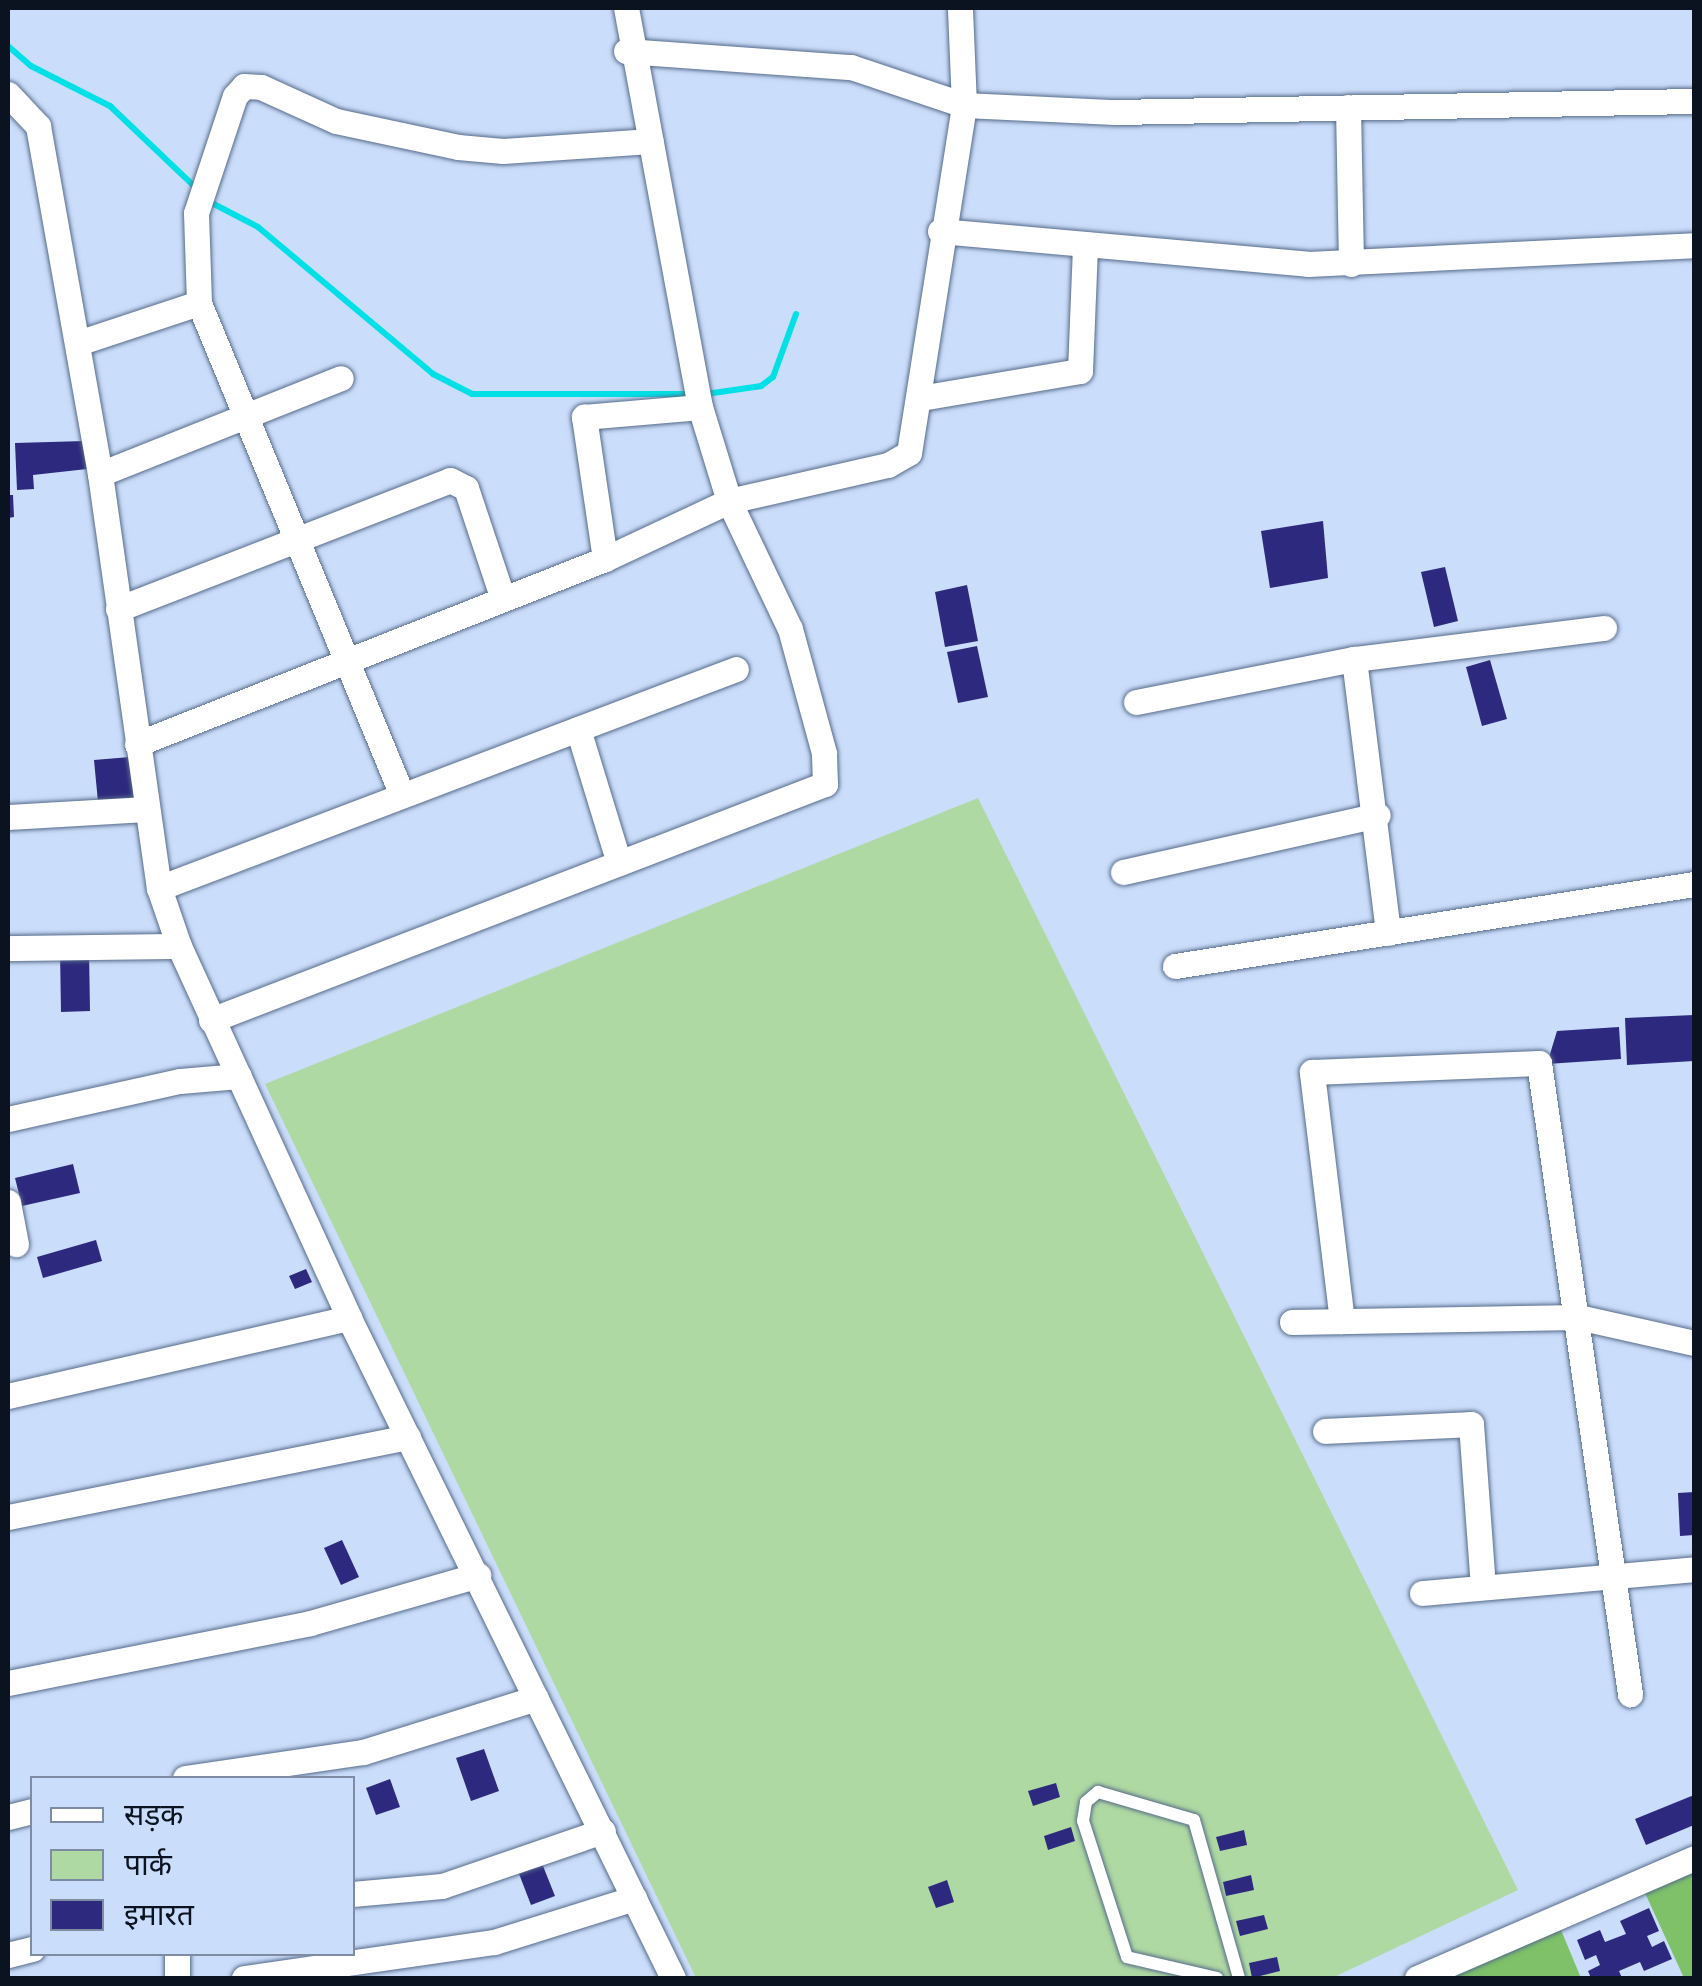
<!DOCTYPE html>
<html>
<head>
<meta charset="utf-8">
<style>
  body { margin:0 }
  #map { position:relative; width:1702px; height:1986px; overflow:hidden; background:#caddfa; font-family:"Source Sans 3","Noto Sans Devanagari",sans-serif }
  div>[style] { position:absolute }
  .green>* { inset:0; background:#afd9a2 }
  .forest>* { inset:0; background:#7ec168 }
  .stream>* { height:6px; margin:-3px; padding:0 3px; transform-origin:3px; border-radius:3px; background:#00e0e6 }
  .building>* { inset:0; background:#2d297e }
  .roads { filter:drop-shadow(0 0 2px #566b8b) drop-shadow(0 0 2px #566b8b) }
  .lane>* { height:12px; margin:-6px; padding:0 6px; transform-origin:6px; border-radius:6px; background:#fff }
  .street>* { height:25px; margin:-12.5px; padding:0 12.5px; transform-origin:12.5px; border-radius:12.5px; background:#fff }
  span { translate:-50% -50%; white-space:nowrap; text-align:center; line-height:1.15; -webkit-text-stroke:10px #caddfa; paint-order:stroke }
  .frame { position:absolute; inset:0; border:10px solid #0b1320; pointer-events:none }
  .legend { position:absolute; left:30px; top:1776px; width:325px; height:180px; box-sizing:border-box; background:#caddfa; border:2px solid #7e8ca3; margin:0; padding:12px 18px; list-style:none; font-size:30px; color:#0b1320 }
  .legend li { display:flex; align-items:center; gap:20px; height:50px }
  .legend b { width:50px; border:2px solid #7e8ca3 }
</style>
</head>
<body>
<div id="map">
  <div class="green">
    <div style="clip-path:polygon(978px 798px,1518px 1890px,1332px 1978px,696px 1978px,265px 1084px)"></div>
  </div>
  <div class="forest">
    <div style="clip-path:polygon(1694px 1863px,1694px 1976px,1684px 1978px,1645px 1893px,1561px 1930px,1581px 1978px,1429px 1978px)"></div>
  </div>
  <div class="stream">
    <div style="left:8px;top:46px;width:30px;rotate:41deg"></div>
    <div style="left:31px;top:66px;width:89px;rotate:26.9deg"></div>
    <div style="left:110px;top:106px;width:119px;rotate:43.6deg"></div>
    <div style="left:208px;top:201px;width:56px;rotate:27.5deg"></div>
    <div style="left:258px;top:227px;width:229px;rotate:40deg"></div>
    <div style="left:433px;top:374px;width:44px;rotate:27.1deg"></div>
    <div style="left:472px;top:394px;width:217px"></div>
    <div style="left:706px;top:394px;width:56px;rotate:-8.3deg"></div>
    <div style="left:761px;top:386px;width:15px;rotate:-37deg"></div>
    <div style="left:773px;top:377px;width:67px;rotate:-69.9deg"></div>
  </div>
  <div class="building">
    <div style="clip-path:polygon(85px 441px,87px 469px,33px 475px,34px 489px,17px 490px,15px 443px)"></div>
    <div style="clip-path:polygon(8px 495px,13px 495px,14px 517px,8px 518px)"></div>
    <div style="clip-path:polygon(1323px 521px,1328px 578px,1270px 588px,1261px 531px)"></div>
    <div style="clip-path:polygon(1445px 567px,1458px 621px,1434px 627px,1421px 572px)"></div>
    <div style="clip-path:polygon(967px 585px,978px 641px,945px 647px,935px 592px)"></div>
    <div style="clip-path:polygon(977px 646px,988px 697px,958px 703px,947px 652px)"></div>
    <div style="clip-path:polygon(1490px 660px,1507px 719px,1482px 726px,1466px 667px)"></div>
    <div style="clip-path:polygon(130px 757px,134px 799px,98px 802px,94px 760px)"></div>
    <div style="clip-path:polygon(60px 951px,89px 951px,90px 1011px,61px 1012px)"></div>
    <div style="clip-path:polygon(1694px 1015px,1694px 1061px,1627px 1065px,1625px 1018px)"></div>
    <div style="clip-path:polygon(1619px 1027px,1621px 1059px,1547px 1064px,1557px 1031px)"></div>
    <div style="clip-path:polygon(73px 1164px,80px 1193px,22px 1206px,15px 1178px)"></div>
    <div style="clip-path:polygon(96px 1240px,102px 1261px,43px 1278px,37px 1257px)"></div>
    <div style="clip-path:polygon(306px 1269px,312px 1282px,295px 1289px,289px 1276px)"></div>
    <div style="clip-path:polygon(1694px 1492px,1694px 1535px,1680px 1536px,1678px 1493px)"></div>
    <div style="clip-path:polygon(342px 1540px,359px 1577px,341px 1585px,324px 1548px)"></div>
    <div style="clip-path:polygon(484px 1749px,499px 1791px,471px 1801px,456px 1758px)"></div>
    <div style="clip-path:polygon(390px 1779px,400px 1807px,376px 1815px,366px 1788px)"></div>
    <div style="clip-path:polygon(1056px 1783px,1060px 1797px,1033px 1806px,1028px 1791px)"></div>
    <div style="clip-path:polygon(1694px 1795px,1694px 1825px,1646px 1845px,1635px 1819px)"></div>
    <div style="clip-path:polygon(1071px 1827px,1075px 1841px,1048px 1850px,1044px 1836px)"></div>
    <div style="clip-path:polygon(1244px 1830px,1247px 1845px,1220px 1851px,1216px 1837px)"></div>
    <div style="clip-path:polygon(539px 1856px,555px 1896px,531px 1905px,516px 1866px)"></div>
    <div style="clip-path:polygon(1251px 1875px,1254px 1890px,1226px 1896px,1223px 1882px)"></div>
    <div style="clip-path:polygon(947px 1880px,954px 1902px,936px 1908px,928px 1887px)"></div>
    <div style="clip-path:polygon(1649px 1908px,1659px 1931px,1647px 1936px,1652px 1947px,1664px 1941px,1672px 1959px,1644px 1971px,1640px 1962px,1619px 1971px,1622px 1978px,1591px 1978px,1588px 1971px,1600px 1965px,1596px 1955px,1585px 1960px,1577px 1940px,1600px 1930px,1605px 1942px,1626px 1934px,1620px 1921px)"></div>
    <div style="clip-path:polygon(1264px 1915px,1268px 1929px,1240px 1936px,1236px 1921px)"></div>
    <div style="clip-path:polygon(1277px 1957px,1280px 1971px,1252px 1978px,1249px 1963px)"></div>
  </div>
  <div class="roads">
    <div class="lane">
      <div style="left:1217px;top:1978px;width:92px;rotate:-166.9deg"></div>
      <div style="left:1127px;top:1957px;width:143px;rotate:-107.9deg"></div>
      <div style="left:1083px;top:1821px;width:19px;rotate:-81deg"></div>
      <div style="left:1086px;top:1802px;width:16px;rotate:-40deg"></div>
      <div style="left:1098px;top:1792px;width:100px;rotate:16.3deg"></div>
      <div style="left:1194px;top:1820px;width:164px;rotate:74.1deg"></div>
    </div>
    <div class="street">
      <div style="left:626px;top:51px;width:226px;rotate:4.1deg"></div>
      <div style="left:851px;top:67px;width:119px;rotate:18.6deg"></div>
      <div style="left:964px;top:105px;width:151px;rotate:2.7deg"></div>
      <div style="left:1115px;top:112px;width:579px;rotate:-1.09deg"></div>
      <div style="left:8px;top:94px;width:44px;rotate:46.8deg"></div>
      <div style="left:38px;top:126px;width:353px;rotate:79.9deg"></div>
      <div style="left:100px;top:474px;width:418px;rotate:81.9deg"></div>
      <div style="left:159px;top:888px;width:61px;rotate:71deg"></div>
      <div style="left:179px;top:946px;width:409px;rotate:65.4deg"></div>
      <div style="left:349px;top:1318px;width:735px;rotate:63.85deg"></div>
      <div style="left:1348px;top:107px;width:157px;rotate:88.9deg"></div>
      <div style="left:940px;top:231px;width:369px;rotate:5.1deg"></div>
      <div style="left:1308px;top:264px;width:386px;rotate:-2.8deg"></div>
      <div style="left:78px;top:343px;width:127px;rotate:-18.3deg"></div>
      <div style="left:920px;top:398px;width:162px;rotate:-9.6deg"></div>
      <div style="left:1080px;top:371px;width:127px;rotate:-87.7deg"></div>
      <div style="left:100px;top:474px;width:259px;rotate:-21.7deg"></div>
      <div style="left:605px;top:559px;width:144px;rotate:-98.4deg"></div>
      <div style="left:584px;top:417px;width:116px;rotate:-4.9deg"></div>
      <div style="left:118px;top:609px;width:356px;rotate:-21.2deg"></div>
      <div style="left:450px;top:480px;width:18px;rotate:27deg"></div>
      <div style="left:466px;top:488px;width:117px;rotate:71.6deg"></div>
      <div style="left:1354px;top:659px;width:276px;rotate:82.9deg"></div>
      <div style="left:1136px;top:702px;width:222px;rotate:-11.2deg"></div>
      <div style="left:1354px;top:659px;width:252px;rotate:-7.1deg"></div>
      <div style="left:578px;top:729px;width:140px;rotate:73deg"></div>
      <div style="left:137px;top:744px;width:503px;rotate:-21.57deg"></div>
      <div style="left:605px;top:559px;width:137px;rotate:-25.1deg"></div>
      <div style="left:729px;top:501px;width:163px;rotate:-12.8deg"></div>
      <div style="left:888px;top:465px;width:24px;rotate:-30deg"></div>
      <div style="left:909px;top:453px;width:352px;rotate:-81deg"></div>
      <div style="left:964px;top:105px;width:97px;rotate:-92.4deg"></div>
      <div style="left:402px;top:795px;width:532px;rotate:-112.42deg"></div>
      <div style="left:199px;top:303px;width:90px;rotate:-91.9deg"></div>
      <div style="left:196px;top:213px;width:123px;rotate:-71.6deg"></div>
      <div style="left:235px;top:96px;width:13px;rotate:-48deg"></div>
      <div style="left:244px;top:86px;width:17px;rotate:3deg"></div>
      <div style="left:261px;top:87px;width:82px;rotate:24.4deg"></div>
      <div style="left:336px;top:121px;width:125px;rotate:12deg"></div>
      <div style="left:458px;top:147px;width:45px;rotate:5.1deg"></div>
      <div style="left:503px;top:151px;width:148px;rotate:-3.9deg"></div>
      <div style="left:8px;top:817px;width:139px;rotate:-3.3deg"></div>
      <div style="left:1123px;top:872px;width:261px;rotate:-12.6deg"></div>
      <div style="left:159px;top:888px;width:617px;rotate:-20.78deg"></div>
      <div style="left:8px;top:948px;width:171px;rotate:-0.7deg"></div>
      <div style="left:1175px;top:966px;width:525px;rotate:-8.98deg"></div>
      <div style="left:211px;top:1020px;width:658px;rotate:-21.03deg"></div>
      <div style="left:825px;top:784px;width:31px;rotate:-92deg"></div>
      <div style="left:824px;top:753px;width:129px;rotate:-105.3deg"></div>
      <div style="left:790px;top:629px;width:142px;rotate:-115.5deg"></div>
      <div style="left:729px;top:501px;width:98px;rotate:-107.1deg"></div>
      <div style="left:700px;top:407px;width:406px;rotate:-100.5deg"></div>
      <div style="left:8px;top:1119px;width:176px;rotate:-12.5deg"></div>
      <div style="left:180px;top:1081px;width:59px;rotate:-4.8deg"></div>
      <div style="left:8px;top:1202px;width:43px;rotate:79.2deg"></div>
      <div style="left:1342px;top:1321px;width:251px;rotate:-96.9deg"></div>
      <div style="left:1312px;top:1072px;width:227px;rotate:-2.3deg"></div>
      <div style="left:1539px;top:1063px;width:638px;rotate:81.79deg"></div>
      <div style="left:1292px;top:1322px;width:286px;rotate:-1deg"></div>
      <div style="left:1578px;top:1317px;width:119px;rotate:12.6deg"></div>
      <div style="left:8px;top:1396px;width:350px;rotate:-12.9deg"></div>
      <div style="left:1325px;top:1431px;width:146px;rotate:-2.7deg"></div>
      <div style="left:1471px;top:1424px;width:163px;rotate:85.8deg"></div>
      <div style="left:8px;top:1517px;width:408px;rotate:-11.3deg"></div>
      <div style="left:1422px;top:1593px;width:273px;rotate:-5deg"></div>
      <div style="left:8px;top:1683px;width:308px;rotate:-11.2deg"></div>
      <div style="left:310px;top:1623px;width:175px;rotate:-15.9deg"></div>
      <div style="left:185px;top:1778px;width:180px;rotate:-8.3deg"></div>
      <div style="left:363px;top:1752px;width:181px;rotate:-17.3deg"></div>
      <div style="left:8px;top:1817px;width:25px;rotate:-14deg"></div>
      <div style="left:352px;top:1894px;width:90px;rotate:-5.1deg"></div>
      <div style="left:442px;top:1886px;width:170px;rotate:-18.9deg"></div>
      <div style="left:177px;top:1954px;width:24px;rotate:90deg"></div>
      <div style="left:8px;top:1955px;width:25px;rotate:-14deg"></div>
      <div style="left:244px;top:1978px;width:253px;rotate:-8.2deg"></div>
      <div style="left:494px;top:1942px;width:147px;rotate:-17.4deg"></div>
      <div style="left:1417px;top:1978px;width:302px;rotate:-23.4deg"></div>
    </div>
  </div>
  <div class="frame"></div>
  <ul class="legend">
  <li><b style="height:12px;background:#fff"></b>सड़क</li>
  <li><b style="height:28px;background:#afd9a2"></b>पार्क</li>
  <li><b style="height:28px;background:#2d297e"></b>इमारत</li>
  </ul>
</div>
</body>
</html>
